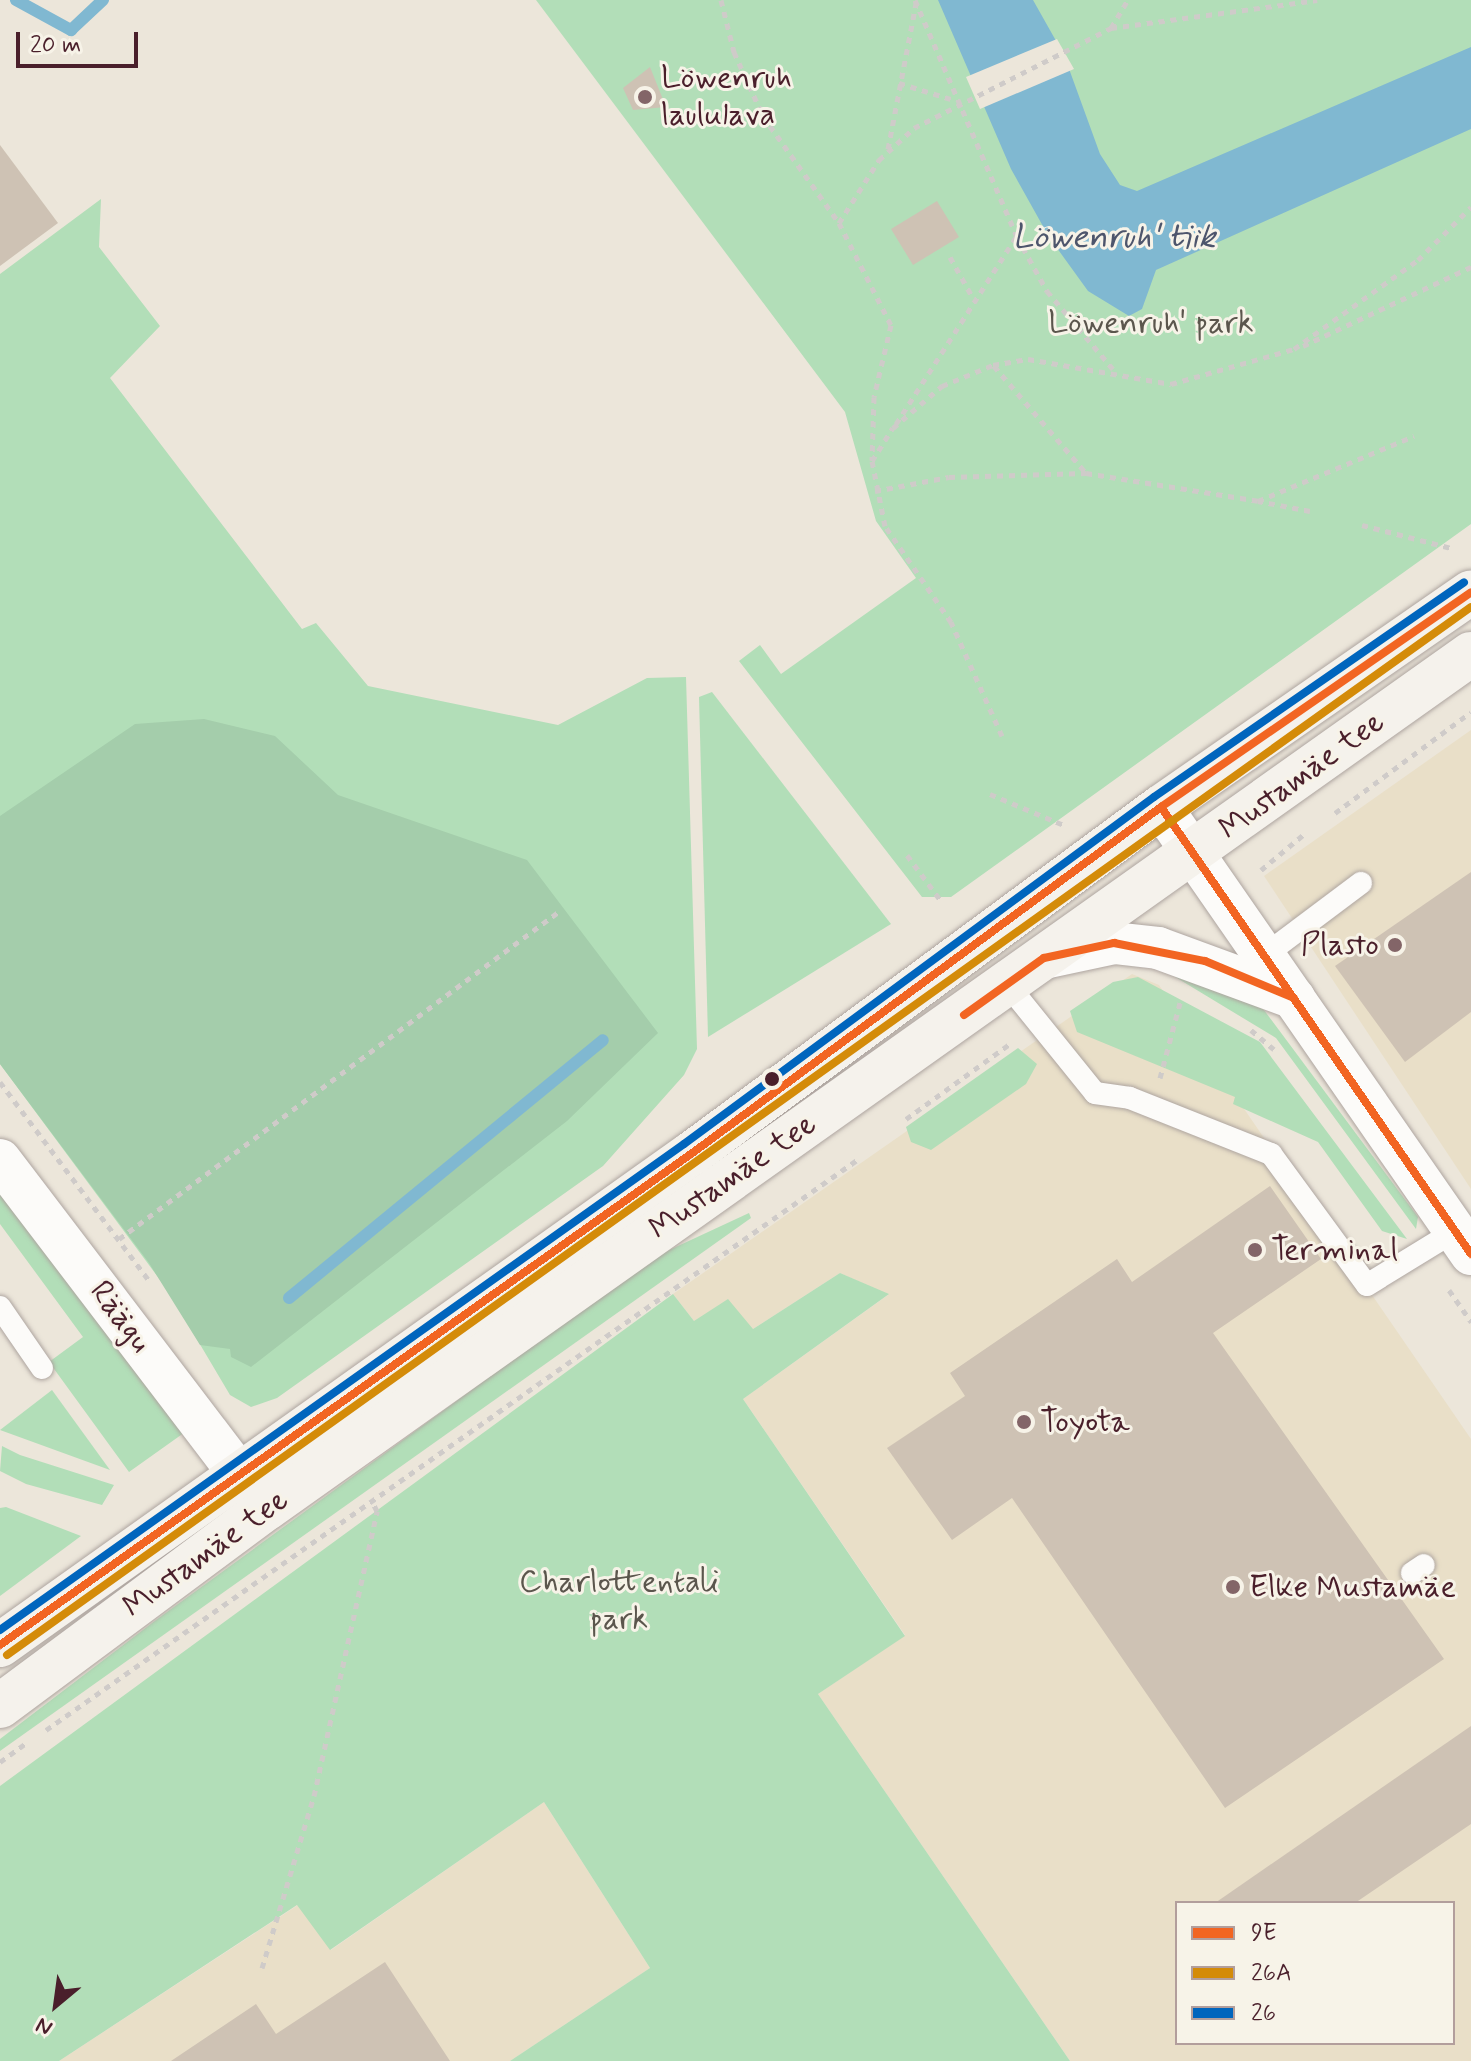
<!DOCTYPE html>
<html>
<head>
<meta charset="utf-8">
<style>
  body { margin:0 }
  #map { position:relative; width:1471px; height:2061px; overflow:hidden; background:#ece6da; font-family:Mynerve,sans-serif }
  div>[style] { position:absolute }
  .built>* { inset:0; background:#e9dfc8 }
  .green>* { inset:0; background:#b2deb8 }
  .forest>* { inset:0; background:#a4cdab }
  .water>* { inset:0; background:#80b8d1 }
  .pier>* { inset:0; background:#ece6da }
  .stream>* { height:12px; margin:-6px; padding:0 6px; transform-origin:6px; border-radius:6px; background:#80b8d1 }
  .building>* { inset:0; background:#cec2b4 }
  .path>* { height:5px; margin-top:-2.5px; transform-origin:0; background:repeating-linear-gradient(90deg,#cfcbc9 0 6px,transparent 0 12px) }
  .roads { filter:drop-shadow(0 0 2px #aea5a0) drop-shadow(0 0 2px #aea5a0) }
  .lane>* { height:22px; margin:-11px; padding:0 11px; transform-origin:11px; border-radius:11px; background:#fcfbf9 }
  .street>* { height:42px; margin:-21px; padding:0 21px; transform-origin:21px; border-radius:21px; background:#fcfbf9 }
  .secondary>* { height:44px; margin:-22px; padding:0 22px; transform-origin:22px; border-radius:22px; background:#f5f2ec }
  .bus-1>* { height:8px; margin:-4px; padding:0 4px; transform-origin:4px; border-radius:4px; background:#f26522 }
  .bus-2>* { height:8px; margin:-4px; padding:0 4px; transform-origin:4px; border-radius:4px; background:#d48b09 }
  .bus-3>* { height:8px; margin:-4px; padding:0 4px; transform-origin:4px; border-radius:4px; background:#0065bd }
  .dots>* { width:22px; height:22px; translate:-50% -50%; box-sizing:border-box; border:4px solid #f7f3e8; border-radius:50% }
  span { translate:-50% -50%; white-space:nowrap; text-align:center; line-height:1.15; -webkit-text-stroke:6px #f7f3e8; paint-order:stroke }
  .poi-label { font-size:32px; color:#4a1f2b }
  .left { translate:0 -50%; text-align:left }
  .right { translate:-100% -50%; text-align:right }
  .park-label { font-size:32px; color:#5b564d }
  .street-label { font-size:32px; color:#4a1f2b }
  .water-label { font-size:34px; color:#4d556c; font-style:italic }
  .legend { position:absolute; left:1175px; top:1901px; width:280px; height:144px; box-sizing:border-box; background:#f7f3e8; border:2px solid #b29e9c; margin:0; padding:10px 14px; list-style:none; font-size:24px; color:#4a1f2b }
  .legend li { display:flex; align-items:center; gap:16px; height:40px }
  .legend b { width:40px; border:2px solid #b29e9c }
  .north { position:absolute; left:16px; top:1965px; width:80px; height:80px; -webkit-text-stroke:6px #f7f3e8; paint-order:stroke; rotate:209deg; font-size:22px; font-weight:700; line-height:32px; text-align:center; color:#4a1f2b }
  .north::after { content:''; display:block; margin:auto; width:28px; height:36px; background:#4a1f2b; clip-path:polygon(50% 0,100% 100%,50% 72%,0 100%) }
  .scale { position:absolute; left:16px; top:32px; width:122px; height:36px; box-sizing:border-box; border:4px solid #4a1f2b; border-top:0; padding-left:10px; font-size:24px; line-height:28px; white-space:nowrap; color:#4a1f2b; -webkit-text-stroke:6px #f7f3e8; paint-order:stroke }
</style>
</head>
<body>
<div id="map">
  <div class="built">
    <div style="clip-path:polygon(1471px 730px,1471px 1189px,1264px 876px)"></div>
    <div style="clip-path:polygon(evenodd,1132px 974px,1159px 985px,1471px 1439px,1471px 2061px,1070px 2061px,818px 1694px,905px 1635px,743px 1399px,888px 1295px,840px 1273px,753px 1329px,694px 1321px,673px 1294px,1132px 974px,1177px 1903px,1453px 1903px,1453px 2043px,1177px 2043px,1177px 1903px)"></div>
    <div style="clip-path:polygon(544px 1802px,650px 1968px,510px 2061px,59px 2061px,298px 1905px,331px 1950px)"></div>
  </div>
  <div class="green">
    <div style="clip-path:polygon(536px 0,1471px 0,1471px 524px,951px 897px,922px 897px,739px 661px,760px 645px,781px 674px,916px 578px,876px 521px,845px 412px)"></div>
    <div style="clip-path:polygon(101px 199px,99px 247px,160px 326px,110px 378px,302px 629px,316px 623px,368px 686px,558px 725px,647px 678px,686px 677px,697px 1049px,684px 1075px,603px 1166px,277px 1398px,251px 1407px,230px 1395px,169px 1292px,0 1064px,0 274px)"></div>
    <div style="clip-path:polygon(712px 692px,891px 924px,708px 1037px,699px 697px)"></div>
    <div style="clip-path:polygon(1172px 975px,1235px 992px,1264px 1010px,1418px 1217px,1416px 1229px,1276px 1038px)"></div>
    <div style="clip-path:polygon(1138px 977px,1260px 1042px,1407px 1239px,1382px 1231px,1318px 1142px,1233px 1104px,1235px 1097px,1077px 1032px,1070px 1011px,1113px 982px)"></div>
    <div style="clip-path:polygon(1018px 1048px,1037px 1064px,1026px 1084px,931px 1150px,911px 1142px,906px 1127px)"></div>
    <div style="clip-path:polygon(0 1185px,188px 1430px,129px 1472px,49px 1362px,83px 1337px,0 1224px)"></div>
    <div style="clip-path:polygon(749px 1213px,751px 1218px,0 1751px,0 1739px,156px 1620px,517px 1357px,665px 1252px)"></div>
    <div style="clip-path:polygon(840px 1273px,889px 1294px,743px 1399px,905px 1636px,818px 1694px,1070px 2061px,510px 2061px,650px 1968px,544px 1802px,330px 1950px,297px 1905px,59px 2061px,0 2061px,0 1786px,673px 1294px,694px 1321px,728px 1299px,753px 1329px)"></div>
    <div style="clip-path:polygon(52px 1390px,110px 1470px,0 1430px)"></div>
    <div style="clip-path:polygon(2px 1446px,20px 1455px,114px 1485px,102px 1505px,26px 1484px,0 1471px)"></div>
    <div style="clip-path:polygon(6px 1507px,81px 1536px,0 1596px,0 1508px)"></div>
  </div>
  <div class="forest">
    <div style="clip-path:polygon(204px 719px,275px 736px,338px 795px,527px 860px,658px 1033px,567px 1121px,251px 1367px,231px 1357px,230px 1349px,200px 1345px,149px 1263px,0 1064px,0 816px,135px 724px)"></div>
  </div>
  <div class="water">
    <div style="clip-path:polygon(938px 0,1033px 0,1064px 55px,1100px 154px,1120px 185px,1137px 191px,1471px 47px,1471px 129px,1156px 270px,1142px 309px,1129px 316px,1088px 291px,1049px 237px,1011px 169px)"></div>
  </div>
  <div class="pier">
    <div style="clip-path:polygon(1057px 39px,1074px 69px,980px 109px,966px 77px)"></div>
  </div>
  <div class="stream">
    <div style="left:16px;top:0;width:63px;rotate:28.6deg"></div>
    <div style="left:71px;top:30px;width:44px;rotate:-43.2deg"></div>
    <div style="left:289px;top:1298px;width:406px;rotate:-39.4deg"></div>
  </div>
  <div class="building">
    <div style="clip-path:polygon(650px 67px,666px 107px,633px 110px,623px 88px)"></div>
    <div style="clip-path:polygon(0 145px,58px 223px,0 266px)"></div>
    <div style="clip-path:polygon(937px 201px,959px 237px,913px 265px,891px 229px)"></div>
    <div style="clip-path:polygon(1471px 872px,1471px 1012px,1405px 1062px,1335px 966px)"></div>
    <div style="clip-path:polygon(1270px 1186px,1321px 1259px,1213px 1333px,1444px 1659px,1225px 1808px,1012px 1498px,952px 1540px,887px 1448px,965px 1396px,950px 1373px,1117px 1259px,1132px 1282px)"></div>
    <div style="clip-path:polygon(1471px 1726px,1471px 1824px,1355px 1903px,1215px 1903px)"></div>
    <div style="clip-path:polygon(385px 1962px,450px 2061px,171px 2061px,256px 2004px,276px 2034px)"></div>
  </div>
  <div class="path">
    <div style="left:721px;top:0;width:54px;rotate:76deg"></div>
    <div style="left:734px;top:52px;width:70px;rotate:65.6deg"></div>
    <div style="left:763px;top:116px;width:131px;rotate:54.6deg"></div>
    <div style="left:839px;top:223px;width:114px;rotate:63deg"></div>
    <div style="left:891px;top:325px;width:74px;rotate:103.3deg"></div>
    <div style="left:874px;top:397px;width:63px;rotate:91.8deg"></div>
    <div style="left:915px;top:0;width:258px;rotate:66.7deg"></div>
    <div style="left:1017px;top:237px;width:62px;rotate:60.9deg"></div>
    <div style="left:1047px;top:291px;width:102px;rotate:49.8deg"></div>
    <div style="left:1111px;top:28px;width:33px;rotate:-59deg"></div>
    <div style="left:899px;top:83px;width:58px;rotate:17.2deg"></div>
    <div style="left:888px;top:149px;width:149px;rotate:-79.1deg"></div>
    <div style="left:839px;top:223px;width:75px;rotate:-57.6deg"></div>
    <div style="left:879px;top:160px;width:47px;rotate:-42.4deg"></div>
    <div style="left:914px;top:128px;width:221px;rotate:-26.9deg"></div>
    <div style="left:1111px;top:28px;width:208px;rotate:-7.7deg"></div>
    <div style="left:950px;top:257px;width:47px;rotate:60.7deg"></div>
    <div style="left:1303px;top:346px;width:186px;rotate:-25.2deg"></div>
    <div style="left:994px;top:366px;width:141px;rotate:49.3deg"></div>
    <div style="left:896px;top:424px;width:222px;rotate:-57.3deg"></div>
    <div style="left:875px;top:491px;width:75px;rotate:-10.7deg"></div>
    <div style="left:949px;top:477px;width:137px;rotate:-1.7deg"></div>
    <div style="left:1086px;top:473px;width:174px;rotate:9.2deg"></div>
    <div style="left:1310px;top:511px;width:53px;rotate:-169.1deg"></div>
    <div style="left:1258px;top:501px;width:169px;rotate:-22.6deg"></div>
    <div style="left:1362px;top:525px;width:92px;rotate:14.5deg"></div>
    <div style="left:1002px;top:736px;width:125px;rotate:-114.1deg"></div>
    <div style="left:951px;top:622px;width:116px;rotate:-124.5deg"></div>
    <div style="left:885px;top:526px;width:66px;rotate:-101.3deg"></div>
    <div style="left:872px;top:461px;width:39px;rotate:-58deg"></div>
    <div style="left:893px;top:428px;width:65px;rotate:-40.6deg"></div>
    <div style="left:942px;top:386px;width:55px;rotate:-22.4deg"></div>
    <div style="left:993px;top:365px;width:36px;rotate:-10deg"></div>
    <div style="left:1028px;top:359px;width:145px;rotate:9.9deg"></div>
    <div style="left:1171px;top:384px;width:128px;rotate:-15.9deg"></div>
    <div style="left:1294px;top:349px;width:153px;rotate:-35.7deg"></div>
    <div style="left:1418px;top:260px;width:75px;rotate:-45deg"></div>
    <div style="left:990px;top:794px;width:82px;rotate:22.8deg"></div>
    <div style="left:1335px;top:813px;width:169px;rotate:-36.6deg"></div>
    <div style="left:907px;top:855px;width:57px;rotate:53.5deg"></div>
    <div style="left:1261px;top:870px;width:55px;rotate:-39.8deg"></div>
    <div style="left:1251px;top:1030px;width:30px;rotate:40deg"></div>
    <div style="left:1160px;top:1078px;width:82px;rotate:-75.1deg"></div>
    <div style="left:0;top:1082px;width:251px;rotate:53.1deg"></div>
    <div style="left:906px;top:1119px;width:130px;rotate:-35.9deg"></div>
    <div style="left:119px;top:1239px;width:551px;rotate:-36.66deg"></div>
    <div style="left:1449px;top:1290px;width:39px;rotate:55deg"></div>
    <div style="left:46px;top:1730px;width:991px;rotate:-35.1deg"></div>
    <div style="left:0;top:1762px;width:34px;rotate:-36deg"></div>
    <div style="left:262px;top:1968px;width:180px;rotate:-73.2deg"></div>
    <div style="left:314px;top:1796px;width:292px;rotate:-77.5deg"></div>
    <div style="left:377px;top:1511px;width:13px;rotate:-117deg"></div>
  </div>
  <div class="roads">
    <div class="lane">
      <div style="left:1265px;top:955px;width:120px;rotate:-36.9deg"></div>
      <div style="left:1007px;top:984px;width:140px;rotate:51.1deg"></div>
      <div style="left:1095px;top:1093px;width:35px;rotate:8deg"></div>
      <div style="left:1130px;top:1098px;width:152px;rotate:21.7deg"></div>
      <div style="left:1271px;top:1154px;width:162px;rotate:53.8deg"></div>
      <div style="left:1367px;top:1285px;width:103px;rotate:-31.5deg"></div>
      <div style="left:0;top:1307px;width:74px;rotate:55.5deg"></div>
      <div style="left:1412px;top:1573px;width:14px;rotate:-34deg"></div>
    </div>
    <div class="street">
      <div style="left:1161px;top:807px;width:544px;rotate:55.26deg"></div>
      <div style="left:1044px;top:958px;width:72px;rotate:-12.1deg"></div>
      <div style="left:1114px;top:943px;width:44px;rotate:6.5deg"></div>
      <div style="left:1158px;top:948px;width:145px;rotate:20.2deg"></div>
      <div style="left:0;top:1160px;width:395px;rotate:52.7deg"></div>
    </div>
    <div class="secondary">
      <div style="left:0;top:1645px;width:848px;rotate:-35.4deg"></div>
      <div style="left:691px;top:1154px;width:584px;rotate:-36.44deg"></div>
      <div style="left:1161px;top:807px;width:377px;rotate:-34.7deg"></div>
      <div style="left:0;top:1706px;width:332px;rotate:-36.6deg"></div>
      <div style="left:267px;top:1508px;width:1476px;rotate:-35.35deg"></div>
    </div>
  </div>
  <div class="bus-1">
    <div style="left:1161px;top:807px;width:544px;rotate:55.26deg"></div>
    <div style="left:964px;top:1015px;width:98px;rotate:-35.5deg"></div>
    <div style="left:1044px;top:958px;width:72px;rotate:-12.1deg"></div>
    <div style="left:1114px;top:943px;width:93px;rotate:11.2deg"></div>
    <div style="left:1205px;top:961px;width:96px;rotate:22.6deg"></div>
    <div style="left:0;top:1645px;width:848px;rotate:-35.4deg"></div>
    <div style="left:691px;top:1154px;width:584px;rotate:-36.44deg"></div>
    <div style="left:1161px;top:807px;width:377px;rotate:-34.7deg"></div>
  </div>
  <div class="bus-2">
    <div style="left:7px;top:1655px;width:1800px;rotate:-35.6deg"></div>
  </div>
  <div class="bus-3">
    <div style="left:0;top:1630px;width:839px;rotate:-35.39deg"></div>
    <div style="left:684px;top:1144px;width:584px;rotate:-36.44deg"></div>
    <div style="left:1154px;top:797px;width:377px;rotate:-34.7deg"></div>
  </div>
  <div class="dots">
    <div style="left:645px;top:97px;background:#836568"></div>
    <div style="left:1395px;top:945px;background:#836568"></div>
    <div style="left:772px;top:1079px;background:#4a1f2b"></div>
    <div style="left:1255px;top:1250px;background:#836568"></div>
    <div style="left:1024px;top:1422px;background:#836568"></div>
    <div style="left:1233px;top:1587px;background:#836568"></div>
  </div>
  <div class="poi-label">
    <span class="left" style="left:661px;top:97px">Löwenruh<br>laululava</span>
    <span class="right" style="left:1379px;top:945px">Plasto</span>
    <span class="left" style="left:1271px;top:1250px">Terminal</span>
    <span class="left" style="left:1040px;top:1422px">Toyota</span>
    <span class="left" style="left:1249px;top:1587px">Elke Mustamäe</span>
  </div>
  <div class="park-label">
    <span style="left:1151px;top:323px">Löwenruh' park</span>
    <span style="left:619px;top:1601px">Charlottentali<br>park</span>
  </div>
  <div class="street-label">
    <span style="left:1302px;top:776px;rotate:-36deg">Mustamäe tee</span>
    <span style="left:733px;top:1177px;rotate:-35deg">Mustamäe tee</span>
    <span style="left:120px;top:1317px;rotate:53deg">Räägu</span>
    <span style="left:206px;top:1554px;rotate:-36deg">Mustamäe tee</span>
  </div>
  <div class="water-label">
    <span style="left:1114px;top:238px">Löwenruh' tiik</span>
  </div>
  <ul class="legend">
  <li><b style="height:10px;background:#f26522"></b>9E</li>
  <li><b style="height:10px;background:#d48b09"></b>26A</li>
  <li><b style="height:10px;background:#0065bd"></b>26</li>
  </ul>
  <div class="north">N</div>
  <div class="scale">20 m</div>
</div>
</body>
</html>
